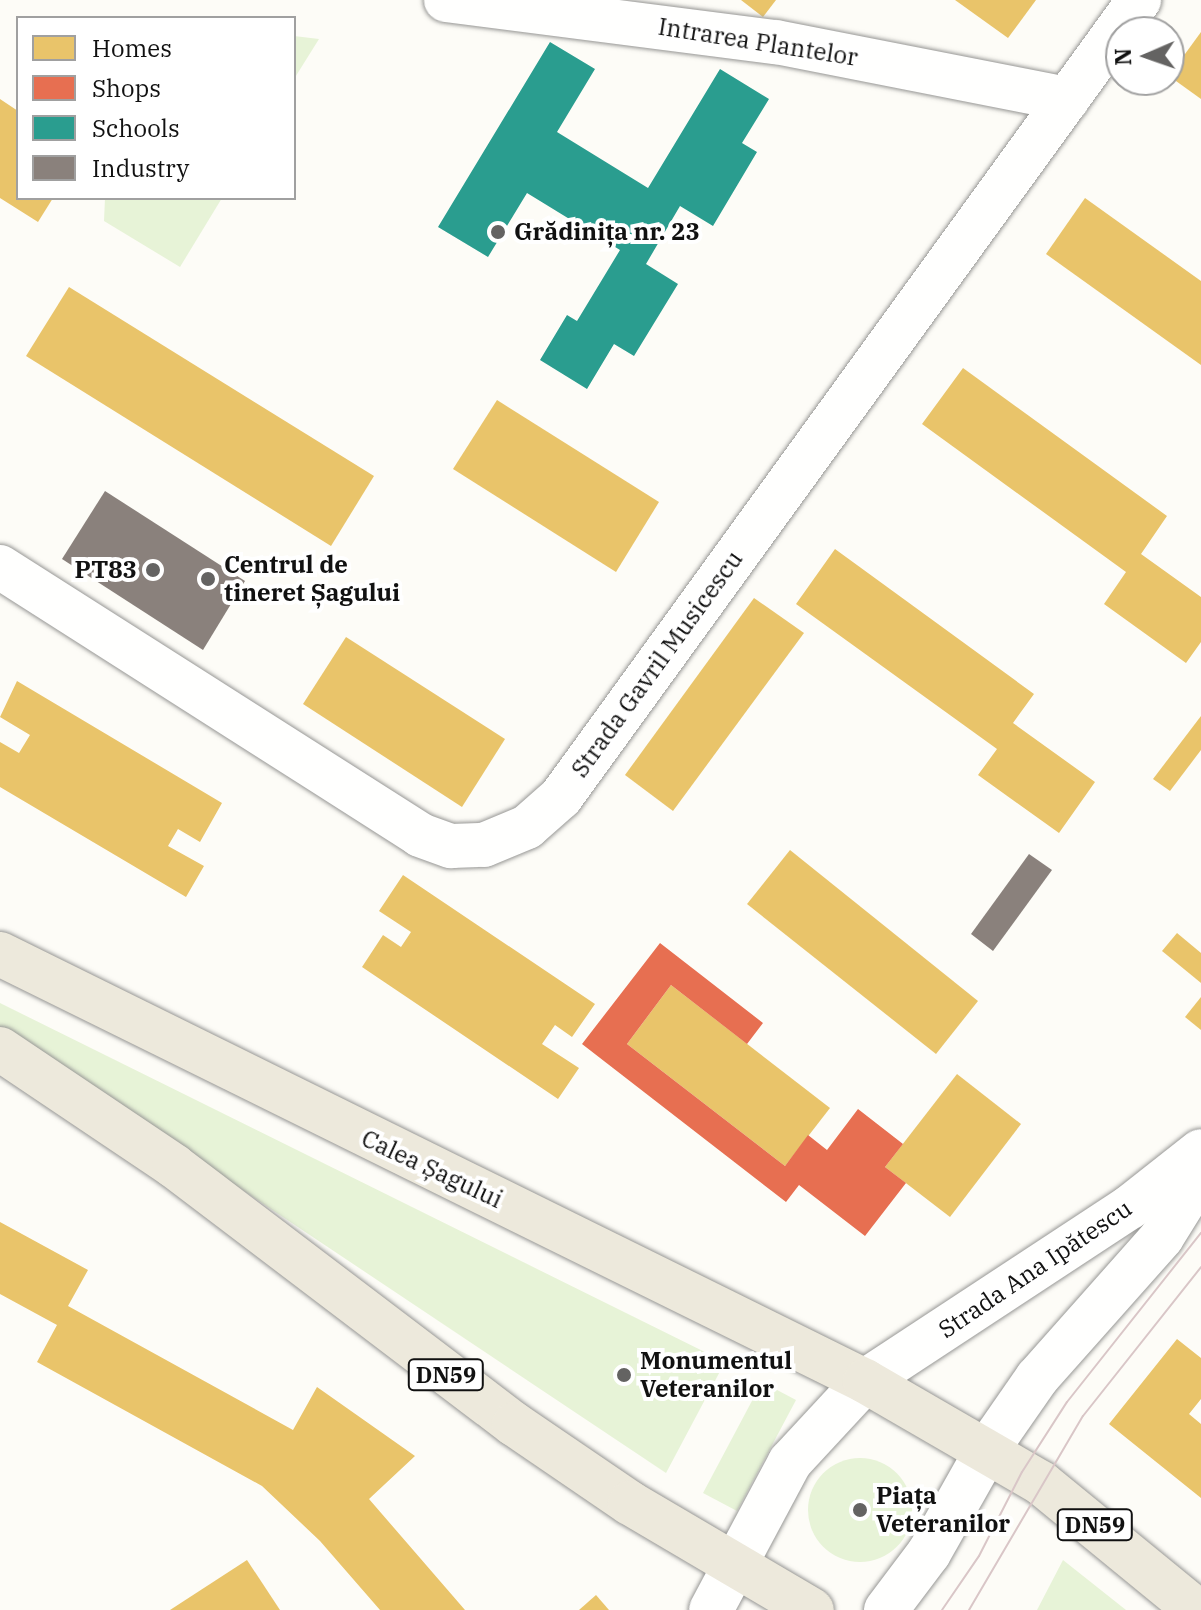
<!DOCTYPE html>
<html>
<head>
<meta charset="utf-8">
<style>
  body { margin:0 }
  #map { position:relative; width:1201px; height:1610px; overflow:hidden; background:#fdfcf7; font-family:"IBM Plex Serif",serif }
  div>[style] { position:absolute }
  .green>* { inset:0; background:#e7f3d7 }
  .round { border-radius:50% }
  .homes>* { inset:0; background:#e9c46a }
  .shops>* { inset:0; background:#e76f51 }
  .schools>* { inset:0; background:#2a9d8f }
  .industry>* { inset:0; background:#8a817c }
  .roads { filter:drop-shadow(0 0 2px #979795) drop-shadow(0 0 2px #979795) }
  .minor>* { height:44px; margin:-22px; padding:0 22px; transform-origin:22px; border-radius:22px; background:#fffffe }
  .major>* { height:44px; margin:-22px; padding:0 22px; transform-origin:22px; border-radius:22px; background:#ede9dc }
  .tram>* { height:2px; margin:-1px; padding:0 1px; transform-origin:1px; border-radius:1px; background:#d9c6c7 }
  .dots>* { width:22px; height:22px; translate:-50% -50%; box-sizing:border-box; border:4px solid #fff; border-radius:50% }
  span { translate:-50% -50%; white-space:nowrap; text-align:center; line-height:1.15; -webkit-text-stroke:8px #fff; paint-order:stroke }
  .shield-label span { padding:2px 6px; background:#fff; border:2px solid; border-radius:6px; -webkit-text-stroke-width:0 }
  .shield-label { font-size:22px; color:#111; font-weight:700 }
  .street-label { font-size:24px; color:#111 }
  .poi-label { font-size:24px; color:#111; font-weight:700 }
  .left { translate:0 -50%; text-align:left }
  .right { translate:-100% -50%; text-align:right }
  .legend { position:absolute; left:16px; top:16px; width:280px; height:184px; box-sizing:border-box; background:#fff; border:2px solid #a0a0a0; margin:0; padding:10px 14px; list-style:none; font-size:24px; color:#111 }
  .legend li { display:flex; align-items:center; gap:16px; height:40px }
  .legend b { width:40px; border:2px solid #a0a0a0 }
  .north { position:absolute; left:1105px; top:16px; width:80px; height:80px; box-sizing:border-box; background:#fff; border:2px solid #a0a0a0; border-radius:50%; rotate:268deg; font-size:22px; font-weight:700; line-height:32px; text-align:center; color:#111 }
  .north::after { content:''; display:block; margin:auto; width:28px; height:36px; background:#646362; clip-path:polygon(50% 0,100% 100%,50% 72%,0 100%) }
</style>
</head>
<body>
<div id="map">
  <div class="green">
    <div style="clip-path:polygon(294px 36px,319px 39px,294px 79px)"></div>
    <div style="clip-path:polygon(105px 198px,222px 198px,180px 267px,104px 221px)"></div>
    <div style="clip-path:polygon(0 1003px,725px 1362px,666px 1473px,0 1028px)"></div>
    <div style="clip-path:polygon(762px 1382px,796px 1400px,737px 1511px,703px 1493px)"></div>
    <div class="round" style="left:808px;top:1458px;width:104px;height:104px"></div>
    <div style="clip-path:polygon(1063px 1560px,1126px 1610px,1037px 1610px)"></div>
  </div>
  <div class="homes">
    <div style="clip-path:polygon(741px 0,776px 0,763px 17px)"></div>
    <div style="clip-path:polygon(955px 0,1036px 0,1008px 38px)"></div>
    <div style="clip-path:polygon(1201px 32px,1201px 99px,1169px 76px)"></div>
    <div style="clip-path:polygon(0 99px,18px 111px,18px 198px,53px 198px,38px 222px,0 198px)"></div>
    <div style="clip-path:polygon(1085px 198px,1201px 281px,1201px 365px,1046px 254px)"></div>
    <div style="clip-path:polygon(69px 287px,374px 476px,331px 546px,26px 356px)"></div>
    <div style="clip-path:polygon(963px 368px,1167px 516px,1141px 554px,1201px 597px,1201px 642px,1186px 663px,1104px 604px,1126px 572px,922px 424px)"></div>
    <div style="clip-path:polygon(497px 400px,659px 502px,616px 572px,453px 469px)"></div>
    <div style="clip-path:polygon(835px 549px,1034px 694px,1013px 723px,1095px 782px,1059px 833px,978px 775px,997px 749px,796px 604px)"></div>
    <div style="clip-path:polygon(754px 598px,804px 633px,673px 811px,625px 775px)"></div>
    <div style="clip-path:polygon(346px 637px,505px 739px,462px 807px,303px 704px)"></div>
    <div style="clip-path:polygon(17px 681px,222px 803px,200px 842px,178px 829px,168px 846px,204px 866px,186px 897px,0 787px,0 742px,19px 753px,30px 735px,0 717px)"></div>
    <div style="clip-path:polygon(1201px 716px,1201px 750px,1170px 791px,1153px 779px)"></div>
    <div style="clip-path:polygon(790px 850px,978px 1001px,936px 1054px,747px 904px)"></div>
    <div style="clip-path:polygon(403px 875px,595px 1004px,572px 1037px,555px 1025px,542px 1044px,579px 1068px,558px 1099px,362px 967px,383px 935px,401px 947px,411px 932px,379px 911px)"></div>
    <div style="clip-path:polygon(1177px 933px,1201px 953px,1201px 983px,1162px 951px)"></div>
    <div style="clip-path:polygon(671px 985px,830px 1108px,785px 1166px,627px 1044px)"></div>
    <div style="clip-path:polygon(1201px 997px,1201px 1030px,1185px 1017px)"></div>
    <div style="clip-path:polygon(957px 1074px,1021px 1124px,950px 1217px,885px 1167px)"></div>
    <div style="clip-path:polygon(0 1222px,88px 1270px,68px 1306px,293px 1430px,317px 1387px,415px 1456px,369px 1499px,465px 1610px,380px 1610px,320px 1541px,262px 1486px,37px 1362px,57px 1325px,0 1294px)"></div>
    <div style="clip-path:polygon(1177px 1339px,1201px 1358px,1201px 1399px,1189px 1414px,1201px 1424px,1201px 1498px,1109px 1424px)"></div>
    <div style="clip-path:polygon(247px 1560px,280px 1610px,170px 1610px)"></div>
    <div style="clip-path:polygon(596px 1595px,609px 1610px,579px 1610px)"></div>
  </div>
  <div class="shops">
    <div style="clip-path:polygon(660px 943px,763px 1023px,747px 1044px,671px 985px,627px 1044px,785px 1166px,808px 1135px,827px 1150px,858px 1109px,903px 1144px,885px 1167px,906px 1183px,865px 1236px,799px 1185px,786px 1202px,582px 1044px)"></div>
  </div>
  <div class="schools">
    <div style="clip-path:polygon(550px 42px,595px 69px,557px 132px,648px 188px,720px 69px,769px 99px,742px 143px,757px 152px,713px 226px,680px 206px,646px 264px,678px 284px,634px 356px,614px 344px,587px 389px,540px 360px,567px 315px,577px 321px,620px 250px,527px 193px,488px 257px,438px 227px)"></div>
  </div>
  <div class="industry">
    <div style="clip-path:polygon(105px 491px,245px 581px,203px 650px,62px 559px)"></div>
    <div style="clip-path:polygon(1029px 854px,1052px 870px,993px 951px,971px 934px)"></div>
  </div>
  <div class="roads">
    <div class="minor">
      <div style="left:446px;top:0;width:333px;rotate:7.3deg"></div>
      <div style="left:776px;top:42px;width:297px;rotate:11.1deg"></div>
      <div style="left:0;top:567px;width:498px;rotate:32.5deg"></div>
      <div style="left:420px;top:835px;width:33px;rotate:20deg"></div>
      <div style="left:451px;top:846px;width:33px;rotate:-2deg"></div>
      <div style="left:484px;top:845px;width:47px;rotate:-22.7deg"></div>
      <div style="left:527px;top:827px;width:45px;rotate:-41.4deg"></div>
      <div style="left:561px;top:797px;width:985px;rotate:-54.05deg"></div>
      <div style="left:711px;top:1610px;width:168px;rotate:-61.9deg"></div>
      <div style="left:790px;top:1462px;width:110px;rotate:-47.2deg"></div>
      <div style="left:865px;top:1381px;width:317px;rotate:-33.3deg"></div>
      <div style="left:1130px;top:1207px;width:90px;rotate:-38.3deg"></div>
      <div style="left:886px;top:1610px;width:71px;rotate:-53deg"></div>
      <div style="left:929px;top:1553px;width:118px;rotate:-60.6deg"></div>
      <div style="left:987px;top:1450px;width:88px;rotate:-55.2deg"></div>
      <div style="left:1037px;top:1378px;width:188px;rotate:-48.4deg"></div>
      <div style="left:1162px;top:1237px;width:74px;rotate:-58.2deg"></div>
    </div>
    <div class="major">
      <div style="left:0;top:954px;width:965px;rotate:26.27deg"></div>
      <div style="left:865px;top:1381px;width:203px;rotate:30.1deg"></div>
      <div style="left:1041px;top:1483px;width:200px;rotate:39.3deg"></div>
      <div style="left:0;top:1049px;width:210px;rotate:33.9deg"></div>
      <div style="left:174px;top:1166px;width:427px;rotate:37.2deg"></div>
      <div style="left:514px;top:1424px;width:140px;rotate:34.3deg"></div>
      <div style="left:630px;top:1503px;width:211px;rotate:30.5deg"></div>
    </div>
  </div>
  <div class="tram">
    <div style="left:942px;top:1610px;width:65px;rotate:-55.6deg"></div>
    <div style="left:979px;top:1556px;width:94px;rotate:-62.9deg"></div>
    <div style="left:1022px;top:1472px;width:83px;rotate:-57.3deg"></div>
    <div style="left:1067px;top:1402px;width:216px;rotate:-51.6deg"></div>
    <div style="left:969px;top:1610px;width:225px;rotate:-59.6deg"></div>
    <div style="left:1083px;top:1416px;width:190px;rotate:-51.6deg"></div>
  </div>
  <div class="dots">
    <div style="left:498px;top:232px;background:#646362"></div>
    <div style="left:153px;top:570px;background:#646362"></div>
    <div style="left:208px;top:579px;background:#646362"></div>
    <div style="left:624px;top:1375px;background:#646362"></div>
    <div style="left:860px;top:1510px;background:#646362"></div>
  </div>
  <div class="shield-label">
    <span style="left:446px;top:1375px">DN59</span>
    <span style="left:1095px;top:1525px">DN59</span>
  </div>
  <div class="street-label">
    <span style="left:758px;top:42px;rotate:9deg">Intrarea Plantelor</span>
    <span style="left:657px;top:664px;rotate:-54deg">Strada Gavril Musicescu</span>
    <span style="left:432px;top:1169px;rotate:25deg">Calea Șagului</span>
    <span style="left:1035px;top:1269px;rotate:-34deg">Strada Ana Ipătescu</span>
  </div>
  <div class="poi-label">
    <span class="left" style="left:514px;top:232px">Grădinița nr. 23</span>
    <span class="left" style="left:224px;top:579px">Centrul de<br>tineret Șagului</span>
    <span class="right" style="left:137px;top:570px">PT83</span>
    <span class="left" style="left:640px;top:1375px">Monumentul<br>Veteranilor</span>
    <span class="left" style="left:876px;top:1510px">Piața<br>Veteranilor</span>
  </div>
  <ul class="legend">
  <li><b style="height:22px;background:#e9c46a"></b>Homes</li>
  <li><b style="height:22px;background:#e76f51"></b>Shops</li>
  <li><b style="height:22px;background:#2a9d8f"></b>Schools</li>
  <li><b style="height:22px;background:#8a817c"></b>Industry</li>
  </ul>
  <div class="north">N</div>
</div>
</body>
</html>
